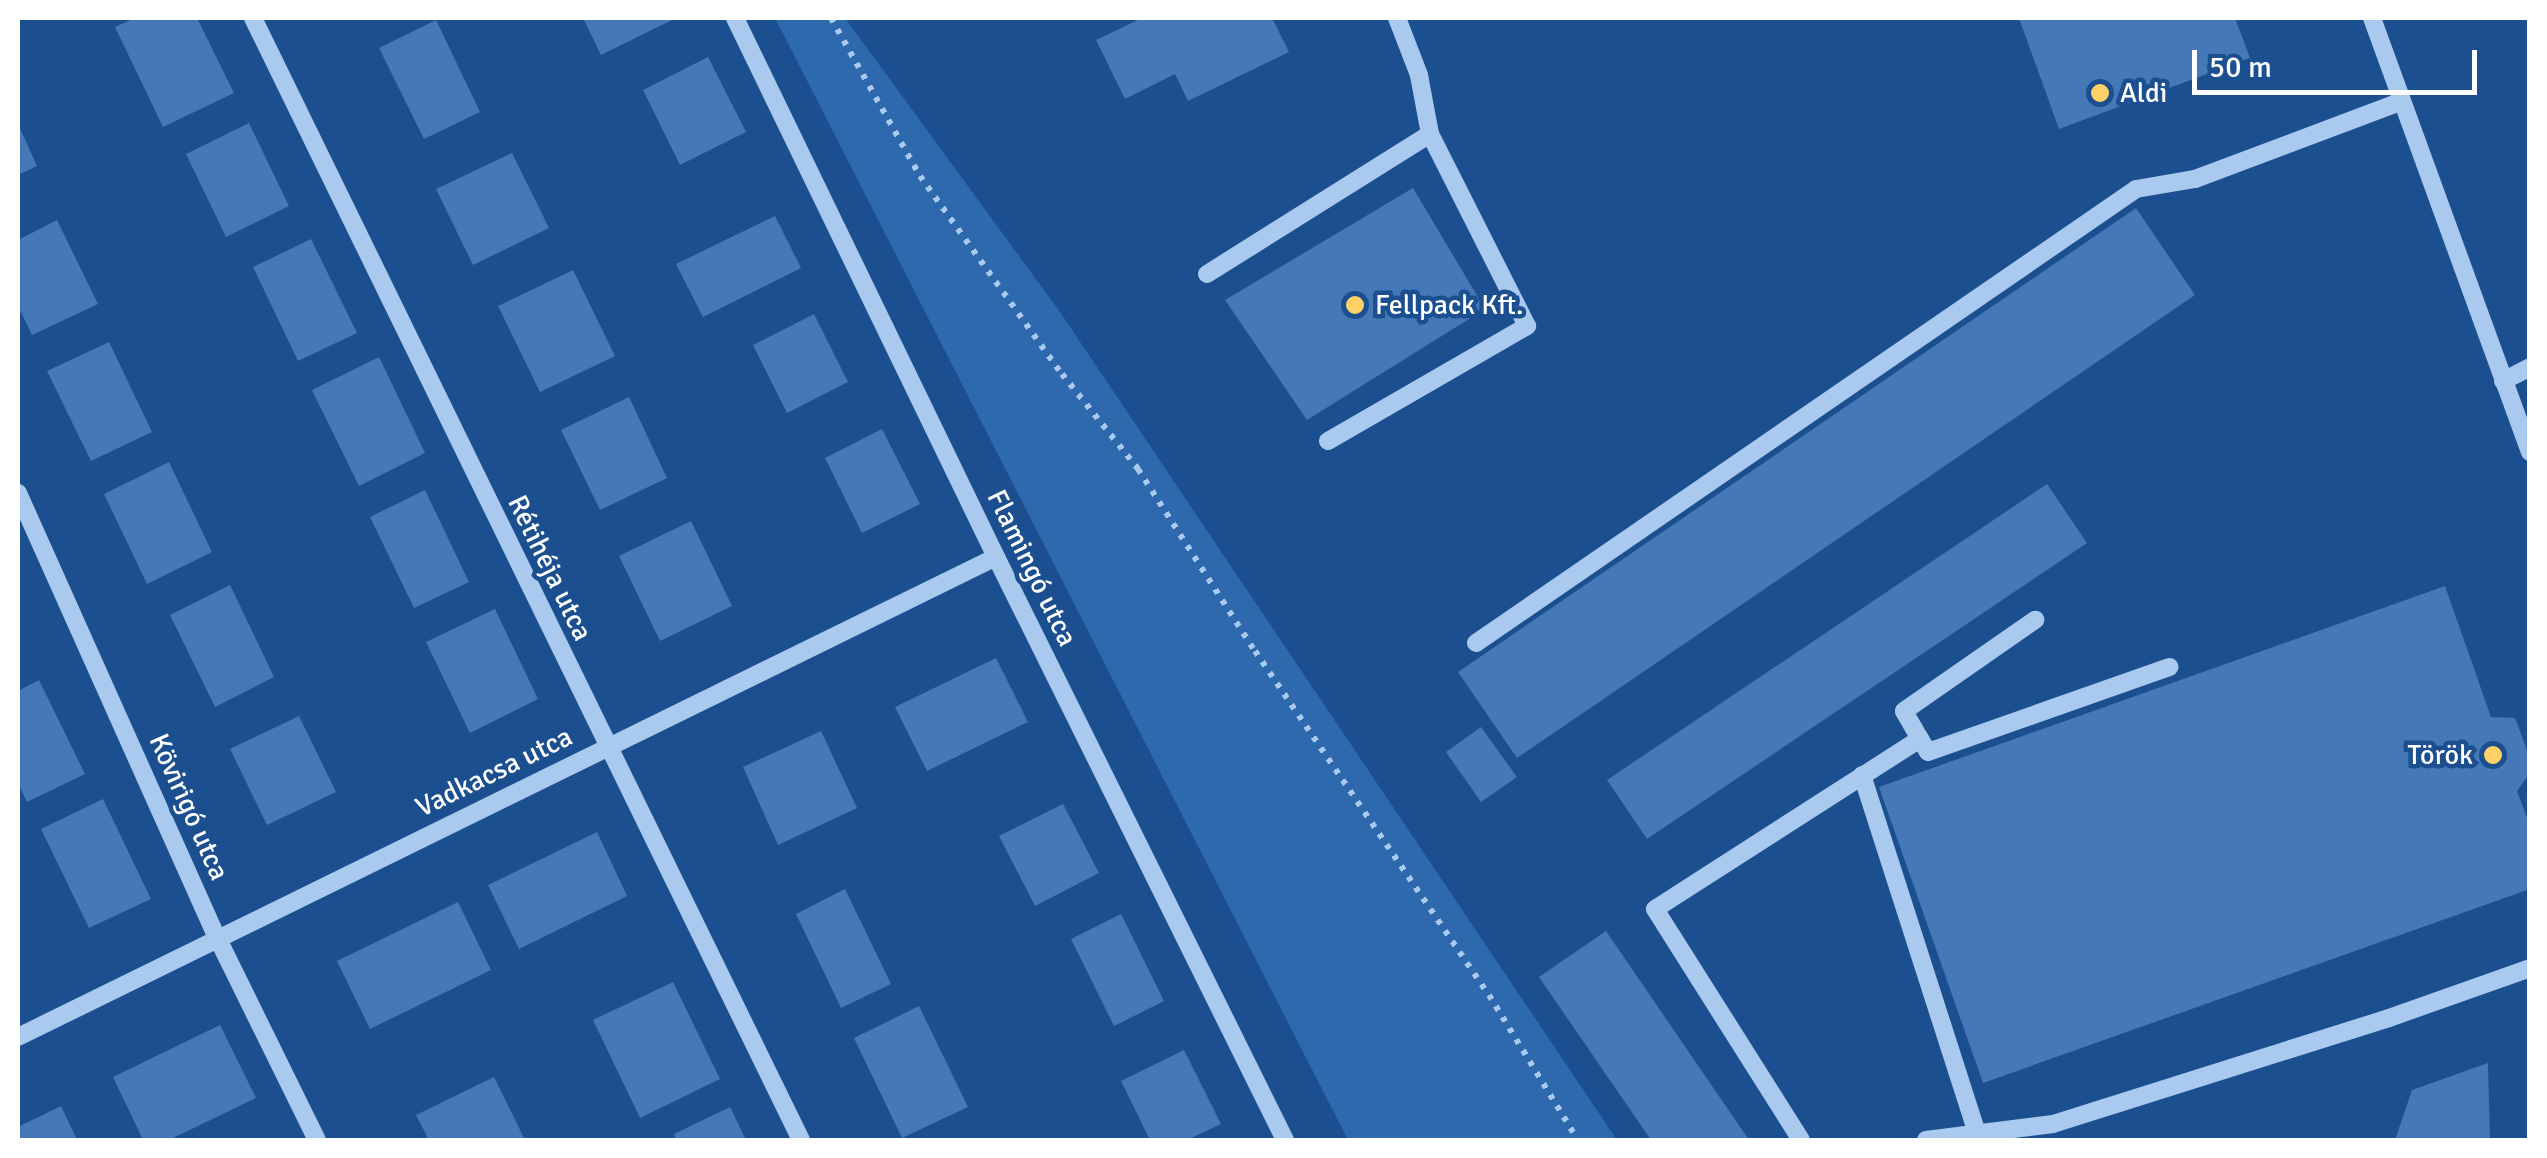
<!DOCTYPE html>
<html>
<head>
<meta charset="utf-8">
<style>
  body { margin:0 }
  #map { position:relative; width:2547px; height:1158px; overflow:hidden; background:#1b4f8f; font-family:Signika,sans-serif }
  div>[style] { position:absolute }
  .green>* { inset:0; background:#2e69ad }
  .building>* { inset:0; background:#4478b7 }
  .path>* { height:6px; margin-top:-3px; transform-origin:0; background:repeating-linear-gradient(90deg,#a9c9ee 0 5px,transparent 0 13px) }
  .minor>* { height:18px; margin:-9px; padding:0 9px; transform-origin:9px; border-radius:9px; background:#a9c9ee }
  .dots>* { width:28px; height:28px; translate:-50% -50%; box-sizing:border-box; border:5px solid #1b4f8f; border-radius:50% }
  span { translate:-50% -50%; white-space:nowrap; text-align:center; line-height:1.15; -webkit-text-stroke:9px #1b4f8f; paint-order:stroke }
  .poi-label { font-size:28px; color:#fff }
  .left { translate:0 -50%; text-align:left }
  .right { translate:-100% -50%; text-align:right }
  .street-label { font-size:28px; color:#fff }
  .frame { position:absolute; inset:0; border:20px solid #fff; pointer-events:none }
  .scale { position:absolute; left:2192px; top:50px; width:285px; height:45px; box-sizing:border-box; border:5px solid #fff; border-top:0; padding-left:12px; font-size:30px; line-height:35px; white-space:nowrap; color:#fff; -webkit-text-stroke:8px #1b4f8f; paint-order:stroke }
</style>
</head>
<body>
<div id="map">
  <div class="green">
    <div style="clip-path:polygon(775px 18px,845px 18px,1060px 312px,1617px 1140px,1348px 1140px)"></div>
  </div>
  <div class="building">
    <div style="clip-path:polygon(135px 18px,197px 18px,234px 93px,163px 127px,115px 27px)"></div>
    <div style="clip-path:polygon(583px 18px,676px 18px,601px 55px)"></div>
    <div style="clip-path:polygon(1142px 18px,1272px 18px,1289px 52px,1188px 101px,1175px 74px,1125px 99px,1096px 40px)"></div>
    <div style="clip-path:polygon(2019px 18px,2235px 18px,2250px 58px,2059px 129px)"></div>
    <div style="clip-path:polygon(436px 20px,480px 112px,424px 139px,379px 48px)"></div>
    <div style="clip-path:polygon(708px 57px,746px 132px,680px 165px,643px 90px)"></div>
    <div style="clip-path:polygon(249px 123px,289px 206px,226px 237px,186px 154px)"></div>
    <div style="clip-path:polygon(18px 124px,37px 166px,18px 175px)"></div>
    <div style="clip-path:polygon(512px 153px,549px 228px,473px 265px,436px 189px)"></div>
    <div style="clip-path:polygon(1413px 188px,1485px 309px,1307px 420px,1225px 300px)"></div>
    <div style="clip-path:polygon(2136px 208px,2195px 295px,1517px 758px,1458px 672px)"></div>
    <div style="clip-path:polygon(775px 216px,801px 268px,703px 317px,676px 264px)"></div>
    <div style="clip-path:polygon(57px 220px,98px 304px,32px 335px,18px 306px,18px 240px)"></div>
    <div style="clip-path:polygon(311px 239px,357px 333px,298px 361px,253px 267px)"></div>
    <div style="clip-path:polygon(573px 270px,615px 356px,540px 392px,498px 306px)"></div>
    <div style="clip-path:polygon(814px 314px,848px 382px,787px 413px,753px 345px)"></div>
    <div style="clip-path:polygon(109px 342px,152px 432px,91px 461px,47px 371px)"></div>
    <div style="clip-path:polygon(379px 357px,425px 453px,359px 486px,312px 390px)"></div>
    <div style="clip-path:polygon(629px 397px,667px 478px,600px 510px,561px 430px)"></div>
    <div style="clip-path:polygon(882px 429px,920px 504px,862px 533px,825px 458px)"></div>
    <div style="clip-path:polygon(169px 462px,212px 552px,147px 584px,104px 494px)"></div>
    <div style="clip-path:polygon(2047px 484px,2087px 543px,1647px 839px,1607px 780px)"></div>
    <div style="clip-path:polygon(425px 490px,469px 582px,414px 608px,370px 517px)"></div>
    <div style="clip-path:polygon(691px 521px,732px 606px,660px 641px,619px 556px)"></div>
    <div style="clip-path:polygon(230px 585px,274px 677px,215px 707px,170px 615px)"></div>
    <div style="clip-path:polygon(2445px 586px,2491px 717px,2515px 718px,2530px 758px,2530px 773px,2517px 791px,2530px 826px,2530px 889px,1983px 1083px,1879px 787px)"></div>
    <div style="clip-path:polygon(495px 609px,538px 699px,470px 733px,426px 642px)"></div>
    <div style="clip-path:polygon(996px 658px,1028px 722px,927px 771px,895px 707px)"></div>
    <div style="clip-path:polygon(39px 680px,85px 774px,27px 802px,18px 783px,18px 691px)"></div>
    <div style="clip-path:polygon(299px 716px,336px 792px,267px 825px,230px 749px)"></div>
    <div style="clip-path:polygon(1481px 727px,1517px 777px,1481px 802px,1446px 752px)"></div>
    <div style="clip-path:polygon(821px 731px,857px 808px,778px 845px,743px 767px)"></div>
    <div style="clip-path:polygon(103px 799px,151px 899px,89px 928px,41px 829px)"></div>
    <div style="clip-path:polygon(1063px 804px,1099px 873px,1035px 906px,999px 836px)"></div>
    <div style="clip-path:polygon(597px 832px,627px 896px,519px 949px,488px 885px)"></div>
    <div style="clip-path:polygon(845px 889px,891px 984px,841px 1008px,796px 914px)"></div>
    <div style="clip-path:polygon(458px 902px,491px 970px,370px 1029px,337px 961px)"></div>
    <div style="clip-path:polygon(1121px 914px,1164px 1001px,1114px 1026px,1071px 939px)"></div>
    <div style="clip-path:polygon(1606px 931px,1749px 1140px,1651px 1140px,1539px 977px)"></div>
    <div style="clip-path:polygon(673px 982px,720px 1079px,640px 1118px,593px 1020px)"></div>
    <div style="clip-path:polygon(919px 1006px,968px 1107px,902px 1138px,854px 1038px)"></div>
    <div style="clip-path:polygon(220px 1025px,256px 1098px,169px 1140px,143px 1140px,113px 1077px)"></div>
    <div style="clip-path:polygon(1184px 1050px,1221px 1124px,1187px 1140px,1150px 1140px,1121px 1081px)"></div>
    <div style="clip-path:polygon(2488px 1063px,2490px 1140px,2395px 1140px,2412px 1090px)"></div>
    <div style="clip-path:polygon(494px 1077px,525px 1140px,429px 1140px,416px 1115px)"></div>
    <div style="clip-path:polygon(61px 1106px,77px 1140px,18px 1140px,18px 1127px)"></div>
    <div style="clip-path:polygon(730px 1107px,746px 1140px,677px 1140px,674px 1134px)"></div>
  </div>
  <div class="path">
    <div style="left:831px;top:18px;width:181px;rotate:60.6deg"></div>
    <div style="left:920px;top:176px;width:244px;rotate:54.4deg"></div>
    <div style="left:1062px;top:374px;width:122px;rotate:51.3deg"></div>
    <div style="left:1138px;top:469px;width:216px;rotate:57.3deg"></div>
    <div style="left:1255px;top:651px;width:416px;rotate:55.8deg"></div>
    <div style="left:1489px;top:995px;width:170px;rotate:58.5deg"></div>
  </div>
  <div class="minor">
    <div style="left:253px;top:18px;width:1249px;rotate:63.97deg"></div>
    <div style="left:735px;top:18px;width:599px;rotate:64.16deg"></div>
    <div style="left:996px;top:557px;width:651px;rotate:63.63deg"></div>
    <div style="left:2372px;top:18px;width:462px;rotate:70deg"></div>
    <div style="left:1207px;top:274px;width:263px;rotate:-32.1deg"></div>
    <div style="left:2503px;top:381px;width:30px;rotate:-27deg"></div>
    <div style="left:1328px;top:441px;width:230px;rotate:-30deg"></div>
    <div style="left:1527px;top:326px;width:215px;rotate:-116.8deg"></div>
    <div style="left:1430px;top:134px;width:60px;rotate:-100.6deg"></div>
    <div style="left:1419px;top:75px;width:61px;rotate:-111.1deg"></div>
    <div style="left:18px;top:493px;width:487px;rotate:65.9deg"></div>
    <div style="left:217px;top:937px;width:226px;rotate:63.8deg"></div>
    <div style="left:1476px;top:643px;width:801px;rotate:-34.52deg"></div>
    <div style="left:2136px;top:189px;width:60px;rotate:-9.6deg"></div>
    <div style="left:2195px;top:179px;width:221px;rotate:-20.6deg"></div>
    <div style="left:1920px;top:739px;width:15px;rotate:58deg"></div>
    <div style="left:1928px;top:752px;width:256px;rotate:-19.4deg"></div>
    <div style="left:1862px;top:775px;width:377px;rotate:72.2deg"></div>
    <div style="left:18px;top:1037px;width:1089px;rotate:-26.14deg"></div>
    <div style="left:1801px;top:1140px;width:273px;rotate:-122.3deg"></div>
    <div style="left:1655px;top:909px;width:315px;rotate:-32.7deg"></div>
    <div style="left:1920px;top:739px;width:32px;rotate:-120deg"></div>
    <div style="left:1904px;top:711px;width:160px;rotate:-34.8deg"></div>
    <div style="left:1926px;top:1140px;width:128px;rotate:-7.2deg"></div>
    <div style="left:2053px;top:1124px;width:352px;rotate:-17.5deg"></div>
    <div style="left:2389px;top:1018px;width:150px;rotate:-19.5deg"></div>
  </div>
  <div class="dots">
    <div style="left:2100px;top:93px;background:#ffd166"></div>
    <div style="left:1355px;top:305px;background:#ffd166"></div>
    <div style="left:2493px;top:755px;background:#ffd166"></div>
  </div>
  <div class="poi-label">
    <span class="left" style="left:2120px;top:93px">Aldi</span>
    <span class="left" style="left:1375px;top:305px">Fellpack Kft.</span>
    <span class="right" style="left:2473px;top:755px">Török</span>
  </div>
  <div class="street-label">
    <span style="left:550px;top:568px;rotate:64deg">Rétihéja utca</span>
    <span style="left:1032px;top:568px;rotate:64deg">Flamingó utca</span>
    <span style="left:494px;top:772px;rotate:-26deg">Vadkacsa utca</span>
    <span style="left:189px;top:807px;rotate:66deg">Kövirigó utca</span>
  </div>
  <div class="frame"></div>
  <div class="scale">50 m</div>
</div>
</body>
</html>
